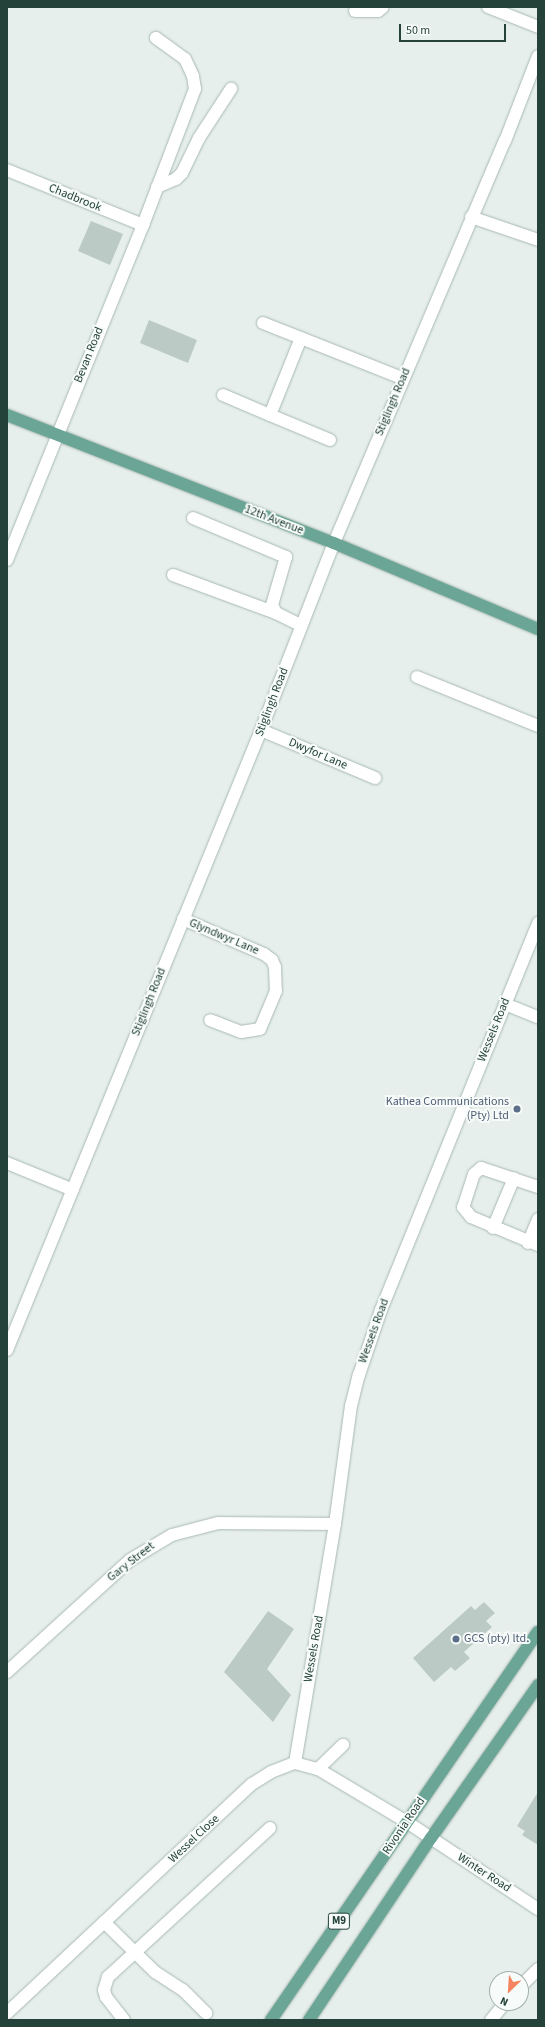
<!DOCTYPE html>
<html>
<head>
<meta charset="utf-8">
<style>
  body { margin:0 }
  #map { position:relative; width:545px; height:2027px; overflow:hidden; background:#e6efeb; font-family:"Source Sans 3",sans-serif }
  div>[style] { position:absolute }
  .building>* { inset:0; background:#bbcac4 }
  .roads { filter:drop-shadow(0 0 1px #a8b8b2) drop-shadow(0 0 1px #a8b8b2) }
  .minor>* { height:12px; margin:-6px; padding:0 6px; transform-origin:6px; border-radius:6px; background:#fff }
  .major>* { height:12px; margin:-6px; padding:0 6px; transform-origin:6px; border-radius:6px; background:#6aa596 }
  .dots>* { width:11px; height:11px; translate:-50% -50%; box-sizing:border-box; border:2px solid #f7fbf9; border-radius:50% }
  span { translate:-50% -50%; white-space:nowrap; text-align:center; line-height:1.15; -webkit-text-stroke:4px #f7fbf9; paint-order:stroke }
  .shield-label span { padding:1px 3px; background:#f7fbf9; border:1px solid; border-radius:3px; -webkit-text-stroke-width:0 }
  .shield-label { font-size:11px; color:#24423a; font-weight:700 }
  .street-label { font-size:12px; color:#24423a }
  .service-label { font-size:12px; color:#4e5e75 }
  .right { translate:-100% -50%; text-align:right }
  .left { translate:0 -50%; text-align:left }
  .frame { position:absolute; inset:0; border:8px solid #24423a; pointer-events:none }
  .north { position:absolute; left:489px; top:1971px; width:40px; height:40px; box-sizing:border-box; background:#f7fbf9; border:1px solid #a3b1ad; border-radius:50%; rotate:205deg; font-size:11px; font-weight:700; line-height:16px; text-align:center; color:#24423a }
  .north::after { content:''; display:block; margin:auto; width:14px; height:18px; background:#f4845f; clip-path:polygon(50% 0,100% 100%,50% 72%,0 100%) }
  .scale { position:absolute; left:399px; top:24px; width:107px; height:18px; box-sizing:border-box; border:2px solid #24423a; border-top:0; padding-left:5px; font-size:12px; line-height:14px; white-space:nowrap; color:#24423a; -webkit-text-stroke:3px #f7fbf9; paint-order:stroke }
</style>
</head>
<body>
<div id="map">
  <div class="building">
    <div style="clip-path:polygon(91px 221px,123px 234px,110px 265px,78px 251px)"></div>
    <div style="clip-path:polygon(149px 320px,197px 340px,188px 363px,140px 343px)"></div>
    <div style="clip-path:polygon(484px 1602px,495px 1613px,486px 1621px,492px 1627px,464px 1652px,470px 1658px,455px 1671px,451px 1667px,434px 1682px,413px 1658px,471px 1606px,475px 1610px)"></div>
    <div style="clip-path:polygon(268px 1611px,294px 1629px,267px 1669px,291px 1695px,273px 1722px,224px 1672px)"></div>
    <div style="clip-path:polygon(538px 1792px,538px 1845px,522px 1835px,525px 1831px,517px 1826px)"></div>
  </div>
  <div class="roads">
    <div class="minor">
      <div style="left:488px;top:7px;width:54px;rotate:21.8deg"></div>
      <div style="left:355px;top:11px;width:23px"></div>
      <div style="left:378px;top:11px;width:6px;rotate:-39deg"></div>
      <div style="left:7px;top:170px;width:147px;rotate:22deg"></div>
      <div style="left:157px;top:187px;width:21px;rotate:-23deg"></div>
      <div style="left:176px;top:179px;width:8px;rotate:-45deg"></div>
      <div style="left:182px;top:173px;width:39px;rotate:-64deg"></div>
      <div style="left:199px;top:138px;width:59px;rotate:-56.9deg"></div>
      <div style="left:471px;top:217px;width:71px;rotate:18.9deg"></div>
      <div style="left:263px;top:323px;width:149px;rotate:21.6deg"></div>
      <div style="left:223px;top:395px;width:51px;rotate:23.1deg"></div>
      <div style="left:270px;top:415px;width:83px;rotate:-68.1deg"></div>
      <div style="left:270px;top:415px;width:65px;rotate:22.6deg"></div>
      <div style="left:193px;top:518px;width:101px;rotate:22.8deg"></div>
      <div style="left:286px;top:557px;width:50px;rotate:106.3deg"></div>
      <div style="left:272px;top:605px;width:9px;rotate:63deg"></div>
      <div style="left:276px;top:613px;width:28px;rotate:26deg"></div>
      <div style="left:7px;top:560px;width:362px;rotate:-67.9deg"></div>
      <div style="left:143px;top:225px;width:146px;rotate:-69.1deg"></div>
      <div style="left:195px;top:89px;width:13px;rotate:-99deg"></div>
      <div style="left:193px;top:76px;width:19px;rotate:-115deg"></div>
      <div style="left:185px;top:59px;width:36px;rotate:-144deg"></div>
      <div style="left:173px;top:575px;width:110px;rotate:20.3deg"></div>
      <div style="left:417px;top:677px;width:131px;rotate:22deg"></div>
      <div style="left:261px;top:730px;width:124px;rotate:22.8deg"></div>
      <div style="left:183px;top:919px;width:88px;rotate:23.4deg"></div>
      <div style="left:264px;top:954px;width:10px;rotate:37deg"></div>
      <div style="left:272px;top:960px;width:8px;rotate:67deg"></div>
      <div style="left:275px;top:967px;width:24px;rotate:88deg"></div>
      <div style="left:276px;top:991px;width:41px;rotate:112.8deg"></div>
      <div style="left:260px;top:1029px;width:19px;rotate:171deg"></div>
      <div style="left:241px;top:1032px;width:33px;rotate:-159deg"></div>
      <div style="left:505px;top:1004px;width:35px;rotate:22deg"></div>
      <div style="left:7px;top:1163px;width:71px;rotate:22.2deg"></div>
      <div style="left:538px;top:1187px;width:60px;rotate:-161.6deg"></div>
      <div style="left:481px;top:1168px;width:9px;rotate:139deg"></div>
      <div style="left:474px;top:1174px;width:35px;rotate:108deg"></div>
      <div style="left:463px;top:1207px;width:13px;rotate:51deg"></div>
      <div style="left:471px;top:1217px;width:73px;rotate:22.7deg"></div>
      <div style="left:493px;top:1228px;width:54px;rotate:-67.2deg"></div>
      <div style="left:528px;top:1243px;width:26px;rotate:-67deg"></div>
      <div style="left:7px;top:1350px;width:670px;rotate:-67.72deg"></div>
      <div style="left:261px;top:730px;width:201px;rotate:-68.7deg"></div>
      <div style="left:334px;top:543px;width:437px;rotate:-67deg"></div>
      <div style="left:505px;top:141px;width:91px;rotate:-68.8deg"></div>
      <div style="left:7px;top:1672px;width:166px;rotate:-42.3deg"></div>
      <div style="left:130px;top:1560px;width:49px;rotate:-30.8deg"></div>
      <div style="left:172px;top:1535px;width:48px;rotate:-14.6deg"></div>
      <div style="left:218px;top:1523px;width:117px;rotate:0.5deg"></div>
      <div style="left:295px;top:1763px;width:242px;rotate:-80.5deg"></div>
      <div style="left:335px;top:1524px;width:119px;rotate:-82.3deg"></div>
      <div style="left:351px;top:1406px;width:32px;rotate:-76deg"></div>
      <div style="left:359px;top:1375px;width:69px;rotate:-71.3deg"></div>
      <div style="left:381px;top:1310px;width:418px;rotate:-67.9deg"></div>
      <div style="left:318px;top:1769px;width:35px;rotate:-44deg"></div>
      <div style="left:104px;top:1922px;width:71px;rotate:44.4deg"></div>
      <div style="left:155px;top:1972px;width:33px;rotate:33deg"></div>
      <div style="left:183px;top:1990px;width:33px;rotate:45deg"></div>
      <div style="left:521px;top:1986px;width:24px;rotate:-45deg"></div>
      <div style="left:7px;top:2013px;width:335px;rotate:-43.1deg"></div>
      <div style="left:252px;top:1784px;width:22px;rotate:-32deg"></div>
      <div style="left:271px;top:1772px;width:26px;rotate:-21deg"></div>
      <div style="left:295px;top:1763px;width:24px;rotate:15deg"></div>
      <div style="left:318px;top:1769px;width:104px;rotate:30.8deg"></div>
      <div style="left:407px;top:1822px;width:157px;rotate:33.6deg"></div>
      <div style="left:124px;top:2020px;width:29px;rotate:-128deg"></div>
      <div style="left:106px;top:1997px;width:7px;rotate:-106deg"></div>
      <div style="left:104px;top:1990px;width:14px;rotate:-73deg"></div>
      <div style="left:108px;top:1977px;width:220px;rotate:-42.6deg"></div>
      <div style="left:491px;top:2020px;width:22px;rotate:-51deg"></div>
    </div>
    <div class="major">
      <div style="left:7px;top:415px;width:351px;rotate:21.4deg"></div>
      <div style="left:334px;top:543px;width:221px;rotate:22.9deg"></div>
      <div style="left:271px;top:2020px;width:471px;rotate:-55.5deg"></div>
      <div style="left:309px;top:2020px;width:219px;rotate:-56.2deg"></div>
      <div style="left:431px;top:1838px;width:187px;rotate:-55deg"></div>
    </div>
  </div>
  <div class="dots">
    <div style="left:517px;top:1109px;background:#5c6f8a"></div>
    <div style="left:456px;top:1639px;background:#5c6f8a"></div>
  </div>
  <div class="shield-label">
    <span style="left:339px;top:1921px">M9</span>
  </div>
  <div class="street-label">
    <span style="left:75px;top:198px;rotate:22deg">Chadbrook</span>
    <span style="left:89px;top:355px;rotate:-68deg">Bevan Road</span>
    <span style="left:393px;top:402px;rotate:-67deg">Stiglingh Road</span>
    <span style="left:274px;top:520px;rotate:21deg">12th Avenue</span>
    <span style="left:272px;top:702px;rotate:-69deg">Stiglingh Road</span>
    <span style="left:318px;top:754px;rotate:23deg">Dwyfor Lane</span>
    <span style="left:224px;top:937px;rotate:23deg">Glyndwyr Lane</span>
    <span style="left:149px;top:1002px;rotate:-68deg">Stiglingh Road</span>
    <span style="left:494px;top:1030px;rotate:-68deg">Wessels Road</span>
    <span style="left:374px;top:1331px;rotate:-70deg">Wessels Road</span>
    <span style="left:131px;top:1562px;rotate:-38deg">Gary Street</span>
    <span style="left:314px;top:1649px;rotate:-80deg">Wessels Road</span>
    <span style="left:404px;top:1826px;rotate:-56deg">Rivonia Road</span>
    <span style="left:194px;top:1839px;rotate:-43deg">Wessel Close</span>
    <span style="left:484px;top:1873px;rotate:33deg">Winter Road</span>
  </div>
  <div class="service-label">
    <span class="right" style="left:509px;top:1109px">Kathea Communications<br>(Pty) Ltd</span>
    <span class="left" style="left:464px;top:1639px">GCS (pty) ltd.</span>
  </div>
  <div class="frame"></div>
  <div class="north">N</div>
  <div class="scale">50 m</div>
</div>
</body>
</html>
